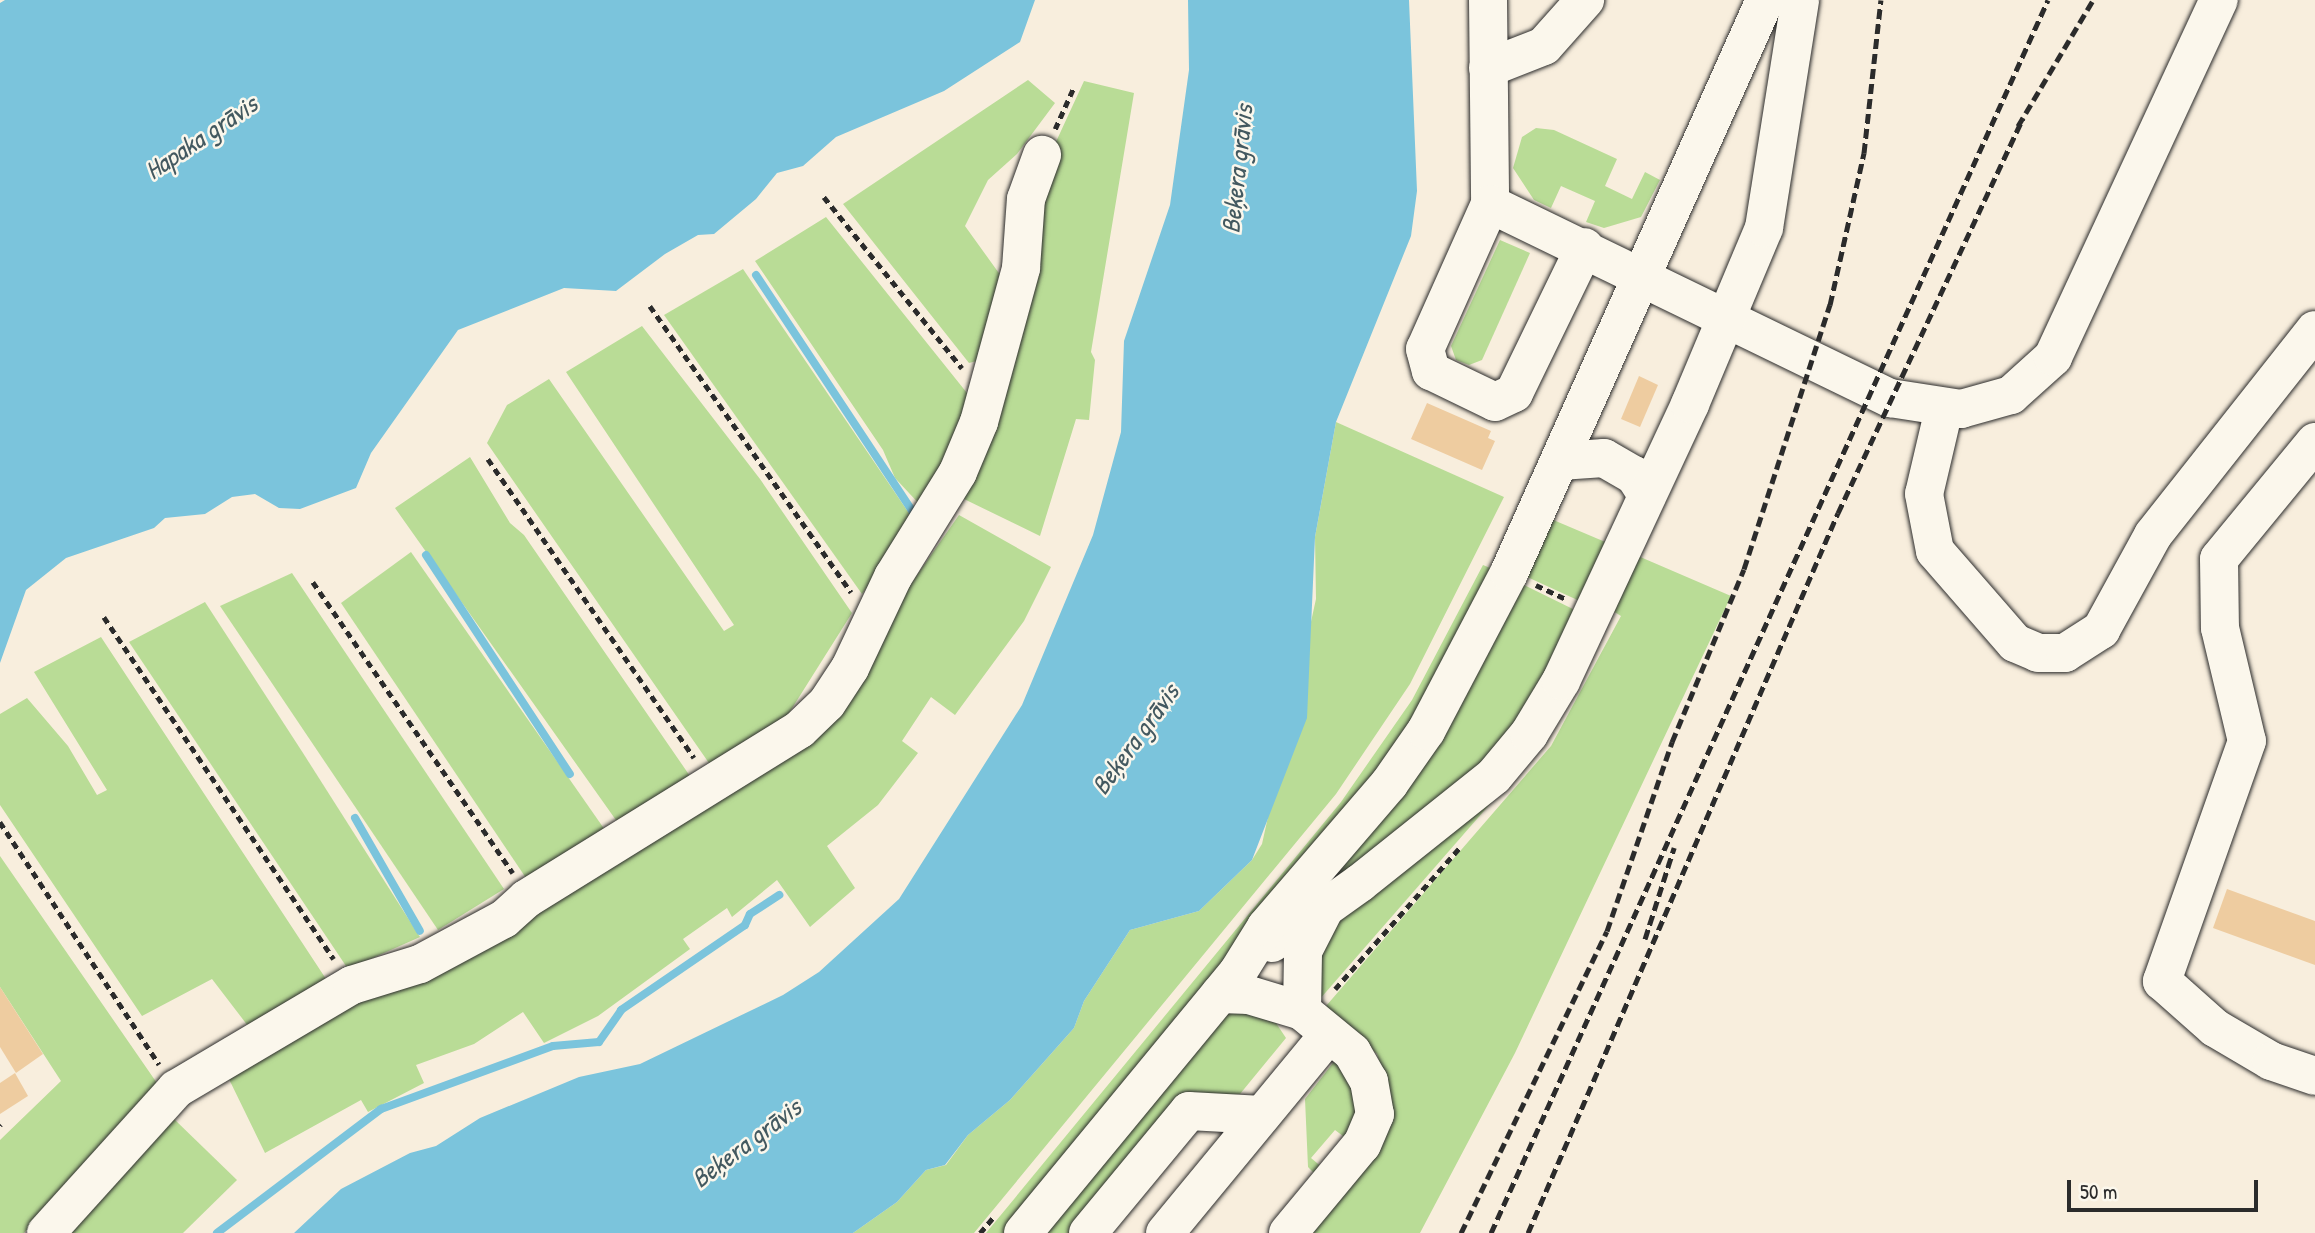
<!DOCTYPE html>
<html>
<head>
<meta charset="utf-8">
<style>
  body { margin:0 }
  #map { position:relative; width:2315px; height:1233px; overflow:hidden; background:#f8eedd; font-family:"Patrick Hand",sans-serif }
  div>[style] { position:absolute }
  .green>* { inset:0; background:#b9dc96 }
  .water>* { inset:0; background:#7bc4dc }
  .stream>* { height:8px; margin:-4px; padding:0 4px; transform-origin:4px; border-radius:4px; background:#7bc4dc }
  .building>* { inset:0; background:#eecca0 }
  .path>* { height:4.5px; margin-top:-2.25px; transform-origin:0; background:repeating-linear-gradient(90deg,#2b2b2b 0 7px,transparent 0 12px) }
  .roads { filter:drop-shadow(0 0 2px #2b2b2b) drop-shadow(0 0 2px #2b2b2b) }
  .minor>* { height:38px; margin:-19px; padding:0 19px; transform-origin:19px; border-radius:19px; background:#fbf7ec }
  .rail>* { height:5px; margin-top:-2.5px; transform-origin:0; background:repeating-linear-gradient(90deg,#2b2b2b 0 10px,transparent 0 15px) }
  span { translate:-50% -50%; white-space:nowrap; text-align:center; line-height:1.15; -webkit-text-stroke:5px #fbf7ec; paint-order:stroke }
  .water-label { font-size:26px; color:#435960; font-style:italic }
  .scale { position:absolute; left:2067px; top:1180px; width:191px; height:32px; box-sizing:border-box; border:4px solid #2b2b2b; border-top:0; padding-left:9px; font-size:21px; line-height:24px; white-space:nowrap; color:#2b2b2b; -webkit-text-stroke:5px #fbf7ec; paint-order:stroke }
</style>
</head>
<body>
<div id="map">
  <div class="green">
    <div style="clip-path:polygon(1028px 80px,1055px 103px,1017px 154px,988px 180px,965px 226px,1001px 276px,984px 359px,969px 363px,843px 204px)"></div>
    <div style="clip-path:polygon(1084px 81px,1134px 93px,1091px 352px,1095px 360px,1089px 420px,1076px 419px,1040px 536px,964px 499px,1043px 170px)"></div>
    <div style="clip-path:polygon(1536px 128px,1554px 130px,1617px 159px,1605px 186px,1632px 199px,1645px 172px,1660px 180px,1641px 217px,1604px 228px,1586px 222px,1595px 201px,1561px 186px,1551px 208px,1534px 200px,1513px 168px,1522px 137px)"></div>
    <div style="clip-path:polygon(826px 217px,971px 398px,923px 508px,895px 478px,883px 450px,755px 261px)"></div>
    <div style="clip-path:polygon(1500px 240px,1530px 253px,1482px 360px,1469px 365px,1456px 360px,1451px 346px)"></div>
    <div style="clip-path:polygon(743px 269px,915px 522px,862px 594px,664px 315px)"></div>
    <div style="clip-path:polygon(642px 326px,760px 479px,852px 613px,784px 721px,711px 766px,487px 443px,507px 405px,549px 379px,724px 631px,734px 625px,566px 372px)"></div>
    <div style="clip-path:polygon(1336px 422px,1504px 497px,1410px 684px,1336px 794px,974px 1233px,853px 1233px,897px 1202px,926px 1170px,946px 1165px,968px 1135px,1010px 1100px,1074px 1028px,1084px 1001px,1130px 930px,1199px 911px,1252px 860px,1262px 844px,1316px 599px,1315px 537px)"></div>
    <div style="clip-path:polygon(470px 457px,510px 523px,524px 535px,692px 779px,618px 823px,395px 508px)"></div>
    <div style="clip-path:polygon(959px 515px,1051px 567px,1024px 621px,955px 715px,931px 697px,902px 741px,918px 753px,878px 805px,827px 846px,855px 888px,810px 927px,777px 880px,732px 917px,727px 908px,683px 939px,690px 949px,598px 1016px,544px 1043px,523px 1012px,474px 1044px,416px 1065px,424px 1083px,368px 1112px,361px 1100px,265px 1153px,226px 1073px,724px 795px,896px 605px)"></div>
    <div style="clip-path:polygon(1551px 519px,1610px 544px,1584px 603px,1525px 576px)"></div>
    <div style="clip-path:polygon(411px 552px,605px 830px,528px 881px,341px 603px)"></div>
    <div style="clip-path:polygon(1638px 556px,1731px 596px,1515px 1053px,1420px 1233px,1309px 1233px,1392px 1104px,1377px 1054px,1326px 1006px,1551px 746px,1621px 616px,1613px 611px)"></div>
    <div style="clip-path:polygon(1483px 565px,1495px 570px,1447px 667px,1325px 844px,1004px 1233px,986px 1233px,1341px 802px,1412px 700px)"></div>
    <div style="clip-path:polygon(292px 573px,504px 889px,438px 930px,220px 606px)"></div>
    <div style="clip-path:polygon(1522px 584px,1579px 612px,1539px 692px,1489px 760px,1329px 884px,1410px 781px)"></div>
    <div style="clip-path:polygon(205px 602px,303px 753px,420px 937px,348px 969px,129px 642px)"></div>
    <div style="clip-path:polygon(101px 637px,328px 982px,248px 1026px,212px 979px,142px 1016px,0 805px,0 714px,27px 698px,68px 746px,97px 795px,107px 790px,34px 672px)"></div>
    <div style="clip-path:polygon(1497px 796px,1319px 1000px,1315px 955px,1342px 915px)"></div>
    <div style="clip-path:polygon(0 856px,159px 1086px,24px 1233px,0 1233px,0 1140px,61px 1081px,0 987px)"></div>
    <div style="clip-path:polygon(1232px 1009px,1276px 1023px,1286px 1038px,1240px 1094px,1182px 1101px,1073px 1233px,1041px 1233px)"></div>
    <div style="clip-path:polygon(1336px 1059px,1360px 1100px,1347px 1139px,1335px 1130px,1311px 1158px,1323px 1168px,1315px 1174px,1308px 1167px,1305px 1099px)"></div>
    <div style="clip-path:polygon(174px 1119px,237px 1180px,183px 1233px,69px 1233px)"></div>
  </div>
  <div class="water">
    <div style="clip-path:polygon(5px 0,1035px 0,1020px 42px,944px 91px,836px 137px,803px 166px,777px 173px,756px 199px,714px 234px,698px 235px,665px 254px,616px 291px,564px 288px,458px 330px,371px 453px,356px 488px,300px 509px,279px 508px,255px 494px,232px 497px,205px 514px,165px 518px,154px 528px,66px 558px,26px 590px,0 663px,0 3px)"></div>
    <div style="clip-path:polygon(1188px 0,1409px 0,1417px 191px,1411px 236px,1336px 422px,1315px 537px,1307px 718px,1252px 860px,1199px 911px,1130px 930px,1084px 1001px,1074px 1028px,1010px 1100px,968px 1135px,945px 1165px,926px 1170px,897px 1202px,853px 1233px,294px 1233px,341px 1189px,410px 1153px,436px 1146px,480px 1118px,579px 1077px,640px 1064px,783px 995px,819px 972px,899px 899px,1022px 705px,1093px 535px,1121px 432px,1124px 341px,1170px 205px,1189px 70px)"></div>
  </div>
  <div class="stream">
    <div style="left:756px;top:275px;width:283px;rotate:56.5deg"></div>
    <div style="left:426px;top:555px;width:262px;rotate:56.7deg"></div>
    <div style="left:355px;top:818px;width:130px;rotate:60.1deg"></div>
    <div style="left:217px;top:1233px;width:206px;rotate:-37.1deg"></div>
    <div style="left:381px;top:1109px;width:183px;rotate:-20.1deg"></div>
    <div style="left:553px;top:1046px;width:46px;rotate:-5deg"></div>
    <div style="left:599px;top:1042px;width:39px;rotate:-55deg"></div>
    <div style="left:621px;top:1010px;width:150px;rotate:-34.4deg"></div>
    <div style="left:745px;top:925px;width:12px;rotate:-66deg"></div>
    <div style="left:750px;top:914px;width:35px;rotate:-33deg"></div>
  </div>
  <div class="building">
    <div style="clip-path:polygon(1639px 376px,1658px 385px,1640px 427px,1621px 419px)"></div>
    <div style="clip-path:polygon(1427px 403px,1491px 431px,1488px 438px,1495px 441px,1482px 470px,1411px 439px)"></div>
    <div style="clip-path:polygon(2227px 889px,2315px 921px,2315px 965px,2213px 928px)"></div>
    <div style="clip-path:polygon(0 987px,43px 1054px,16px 1073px,0 1047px)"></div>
    <div style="clip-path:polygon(15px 1073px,28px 1096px,0 1114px,0 1083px)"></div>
  </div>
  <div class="path">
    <div style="left:1055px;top:129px;width:44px;rotate:-65.8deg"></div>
    <div style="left:824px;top:197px;width:220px;rotate:51.1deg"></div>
    <div style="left:650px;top:306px;width:350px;rotate:54.9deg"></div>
    <div style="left:488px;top:459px;width:363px;rotate:55.4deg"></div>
    <div style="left:313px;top:582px;width:353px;rotate:55.5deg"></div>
    <div style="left:1536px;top:585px;width:33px;rotate:25deg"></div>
    <div style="left:104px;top:617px;width:412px;rotate:56.1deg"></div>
    <div style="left:0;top:822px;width:290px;rotate:56.7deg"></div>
    <div style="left:1335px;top:989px;width:191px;rotate:-48.6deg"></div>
    <div style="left:0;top:1125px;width:1px;rotate:-45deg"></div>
    <div style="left:980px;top:1233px;width:23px;rotate:-50deg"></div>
  </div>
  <div class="roads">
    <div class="minor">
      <div style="left:1488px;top:0;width:204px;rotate:89.4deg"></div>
      <div style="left:1490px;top:204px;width:445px;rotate:25.9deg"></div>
      <div style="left:1890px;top:398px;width:72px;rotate:8.8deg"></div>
      <div style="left:1961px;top:409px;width:52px;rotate:-15.6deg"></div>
      <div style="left:2011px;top:395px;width:57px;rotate:-42.1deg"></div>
      <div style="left:2053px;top:357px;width:394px;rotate:-65.1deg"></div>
      <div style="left:1488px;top:68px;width:60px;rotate:-21.4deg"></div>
      <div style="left:1544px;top:46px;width:62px;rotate:-48.3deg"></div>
      <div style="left:1490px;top:204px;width:159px;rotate:114.1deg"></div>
      <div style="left:1425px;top:349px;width:23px;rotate:75deg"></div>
      <div style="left:1431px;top:371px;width:71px;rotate:25.8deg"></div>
      <div style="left:1495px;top:402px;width:21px;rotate:-25deg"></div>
      <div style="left:1514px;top:393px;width:162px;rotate:-64.1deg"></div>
      <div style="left:1944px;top:409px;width:87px;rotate:103.2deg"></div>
      <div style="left:1924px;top:494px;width:58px;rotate:79.1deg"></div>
      <div style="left:1935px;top:551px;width:122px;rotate:49deg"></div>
      <div style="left:2015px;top:643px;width:25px;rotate:23deg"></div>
      <div style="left:2038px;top:653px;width:27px"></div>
      <div style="left:2065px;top:653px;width:43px;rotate:-32.6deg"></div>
      <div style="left:2101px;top:630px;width:108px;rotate:-61.3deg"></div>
      <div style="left:2153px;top:535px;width:261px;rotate:-51.7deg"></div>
      <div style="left:2315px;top:442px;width:151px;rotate:129.4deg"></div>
      <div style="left:2219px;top:559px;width:69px;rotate:89.2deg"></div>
      <div style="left:2220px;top:628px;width:116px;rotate:76.6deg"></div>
      <div style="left:2247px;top:741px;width:255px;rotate:109.5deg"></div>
      <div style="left:2162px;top:981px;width:71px;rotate:41.6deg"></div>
      <div style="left:2215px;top:1028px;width:65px;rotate:30.5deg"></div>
      <div style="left:2271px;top:1061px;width:46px;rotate:18.8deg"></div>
      <div style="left:1560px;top:461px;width:44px;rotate:-3.9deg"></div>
      <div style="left:1604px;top:458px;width:34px;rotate:30deg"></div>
      <div style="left:1634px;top:475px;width:24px;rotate:57deg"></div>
      <div style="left:1272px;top:943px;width:41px;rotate:-41.1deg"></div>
      <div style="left:1303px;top:916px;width:23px;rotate:-20deg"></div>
      <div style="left:1325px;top:908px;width:43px;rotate:-35.5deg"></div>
      <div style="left:1360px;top:883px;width:171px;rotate:-38.6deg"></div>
      <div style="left:1494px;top:776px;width:55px;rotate:-50.2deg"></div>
      <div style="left:1529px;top:734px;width:62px;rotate:-58.9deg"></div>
      <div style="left:1561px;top:681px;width:306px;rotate:-65deg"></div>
      <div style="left:1690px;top:404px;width:191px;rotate:-67.2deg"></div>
      <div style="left:1764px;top:228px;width:231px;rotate:-81deg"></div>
      <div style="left:1220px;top:994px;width:29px;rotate:2deg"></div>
      <div style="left:1249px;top:995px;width:55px;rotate:16.8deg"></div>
      <div style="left:1302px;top:1011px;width:65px;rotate:39.4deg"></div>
      <div style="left:1352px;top:1052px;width:34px;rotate:60deg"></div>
      <div style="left:1369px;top:1081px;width:34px;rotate:80deg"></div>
      <div style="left:1375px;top:1114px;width:33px;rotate:113deg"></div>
      <div style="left:1362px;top:1144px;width:116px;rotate:129.7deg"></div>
      <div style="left:1302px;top:1011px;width:60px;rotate:-89deg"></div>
      <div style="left:1303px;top:951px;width:48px;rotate:-62.9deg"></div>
      <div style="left:46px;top:1233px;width:194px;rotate:-47.9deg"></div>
      <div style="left:176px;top:1089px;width:204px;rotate:-30.6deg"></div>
      <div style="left:352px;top:985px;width:71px;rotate:-17.2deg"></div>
      <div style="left:420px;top:964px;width:95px;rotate:-28.2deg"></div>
      <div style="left:504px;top:919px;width:30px;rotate:-42deg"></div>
      <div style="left:526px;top:899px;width:322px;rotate:-31.8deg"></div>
      <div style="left:800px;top:729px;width:37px;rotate:-44deg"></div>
      <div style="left:827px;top:703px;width:42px;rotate:-56.7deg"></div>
      <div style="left:850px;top:668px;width:101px;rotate:-64.7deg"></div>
      <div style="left:893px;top:577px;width:123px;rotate:-58.2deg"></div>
      <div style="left:958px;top:472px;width:54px;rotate:-67.2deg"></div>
      <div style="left:979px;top:422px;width:160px;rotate:-74.7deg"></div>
      <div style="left:1021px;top:268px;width:69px;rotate:-85.9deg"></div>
      <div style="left:1026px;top:199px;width:47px;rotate:-70deg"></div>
      <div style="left:1023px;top:1233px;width:338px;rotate:-50.5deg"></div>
      <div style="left:1238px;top:972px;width:53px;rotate:-58.1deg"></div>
      <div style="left:1266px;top:927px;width:189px;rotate:-49.3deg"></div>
      <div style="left:1389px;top:784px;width:65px;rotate:-55.1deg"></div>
      <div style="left:1426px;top:731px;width:178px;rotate:-62.3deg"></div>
      <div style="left:1509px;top:573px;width:628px;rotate:-65.93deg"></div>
      <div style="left:1088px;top:1233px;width:158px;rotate:-50.4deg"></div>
      <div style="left:1189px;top:1111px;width:73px;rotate:3.1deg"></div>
      <div style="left:1165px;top:1233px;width:256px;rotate:-50.5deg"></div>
    </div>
  </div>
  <div class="rail">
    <div style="left:2018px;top:126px;width:147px;rotate:-59.2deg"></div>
    <div style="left:1645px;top:939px;width:96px;rotate:-72.3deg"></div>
    <div style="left:1461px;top:1233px;width:335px;rotate:-64.2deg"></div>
    <div style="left:1607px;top:931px;width:200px;rotate:-71deg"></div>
    <div style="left:1672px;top:742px;width:187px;rotate:-67.4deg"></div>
    <div style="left:1744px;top:569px;width:278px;rotate:-72deg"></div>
    <div style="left:1830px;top:305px;width:156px;rotate:-77.4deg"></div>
    <div style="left:1864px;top:153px;width:154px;rotate:-83.7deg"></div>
    <div style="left:1491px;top:1233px;width:1353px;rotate:-65.69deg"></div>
    <div style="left:1528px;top:1233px;width:784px;rotate:-66.71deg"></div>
    <div style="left:1838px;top:513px;width:436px;rotate:-64.9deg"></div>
  </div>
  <div class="water-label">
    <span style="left:201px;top:137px;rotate:-34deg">Hapaka grāvis</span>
    <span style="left:1237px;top:169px;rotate:-84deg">Beķera grāvis</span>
    <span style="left:1135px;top:739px;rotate:-54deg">Beķera grāvis</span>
    <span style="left:746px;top:1143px;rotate:-37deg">Beķera grāvis</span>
  </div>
  <div class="scale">50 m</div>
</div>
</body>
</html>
